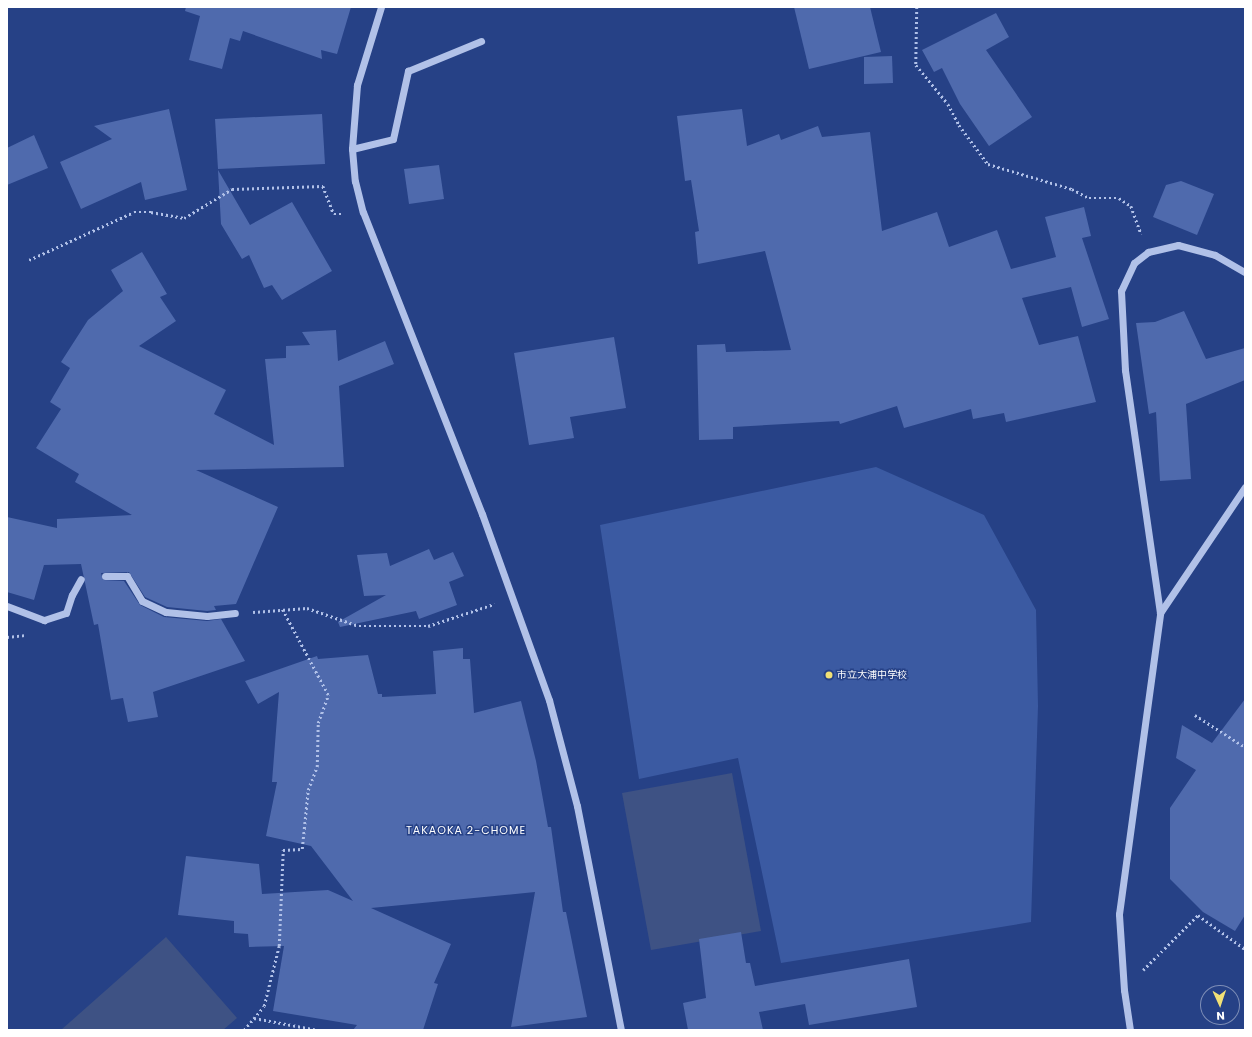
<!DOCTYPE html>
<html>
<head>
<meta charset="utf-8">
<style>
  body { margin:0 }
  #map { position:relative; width:1252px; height:1037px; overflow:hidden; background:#264186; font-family:Poppins,"Noto Sans JP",sans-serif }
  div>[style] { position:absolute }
  .green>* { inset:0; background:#3b5aa2 }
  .water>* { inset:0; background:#3e5284 }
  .building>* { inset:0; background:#4f6aad }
  .path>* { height:2.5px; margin-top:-1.25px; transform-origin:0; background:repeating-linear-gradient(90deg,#b1c1e8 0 2px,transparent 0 5px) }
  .minor>* { height:7px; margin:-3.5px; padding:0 3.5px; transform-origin:3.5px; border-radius:3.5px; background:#b1c1e8 }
  .dots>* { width:11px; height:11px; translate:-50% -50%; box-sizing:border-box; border:2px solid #264186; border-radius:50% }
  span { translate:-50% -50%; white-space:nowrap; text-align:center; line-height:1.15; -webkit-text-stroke:3px #264186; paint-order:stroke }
  .poi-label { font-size:10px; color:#fff }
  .left { translate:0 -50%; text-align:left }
  .neighbourhood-label { font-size:11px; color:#fff; letter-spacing:1px }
  .frame { position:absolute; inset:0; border:8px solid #fff; pointer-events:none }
  .north { position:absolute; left:1200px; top:985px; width:40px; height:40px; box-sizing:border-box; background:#264186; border:1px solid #7d8db6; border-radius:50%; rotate:177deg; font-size:11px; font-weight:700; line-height:16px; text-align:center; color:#fff }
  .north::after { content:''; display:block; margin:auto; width:14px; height:18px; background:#f1e076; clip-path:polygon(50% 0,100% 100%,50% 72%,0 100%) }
</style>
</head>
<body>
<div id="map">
  <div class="green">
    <div style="clip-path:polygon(876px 467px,984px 515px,1036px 610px,1038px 706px,1031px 922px,781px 963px,738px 758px,639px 779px,600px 525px)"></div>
  </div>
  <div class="water">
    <div style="clip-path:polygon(732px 773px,761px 931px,651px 950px,622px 793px)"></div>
    <div style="clip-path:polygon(166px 937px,237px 1018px,223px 1030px,61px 1030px)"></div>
  </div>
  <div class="building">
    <div style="clip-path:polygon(186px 7px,351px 7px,337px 54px,321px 50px,322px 59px,243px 31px,240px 41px,230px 38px,222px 69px,189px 60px,200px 16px,185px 11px)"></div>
    <div style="clip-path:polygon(794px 7px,870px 7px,881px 52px,809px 69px)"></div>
    <div style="clip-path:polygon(996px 13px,1009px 37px,986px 50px,1032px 117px,989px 146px,960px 104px,942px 68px,934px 72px,922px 50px)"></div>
    <div style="clip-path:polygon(892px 56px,893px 83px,864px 84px,864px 57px)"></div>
    <div style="clip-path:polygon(169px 109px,187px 190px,145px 200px,141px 182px,81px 209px,60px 162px,112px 139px,94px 126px)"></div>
    <div style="clip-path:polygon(742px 109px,747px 146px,779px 134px,781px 140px,818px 126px,822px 137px,870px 132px,882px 231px,937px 212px,949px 247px,997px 230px,1011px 269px,1056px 257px,1045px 217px,1084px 207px,1091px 236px,1082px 238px,1109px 319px,1082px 327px,1071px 287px,1022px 298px,1039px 345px,1078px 336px,1096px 402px,1006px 422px,1004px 413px,973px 419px,971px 409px,904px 428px,897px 406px,840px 424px,839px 421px,733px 427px,733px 439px,699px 440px,697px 345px,725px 344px,726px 352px,791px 350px,765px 251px,698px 264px,695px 232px,699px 231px,691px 180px,685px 181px,677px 116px)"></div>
    <div style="clip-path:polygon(322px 114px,325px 164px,218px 169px,215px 119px)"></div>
    <div style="clip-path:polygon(34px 135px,48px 168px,7px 185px,7px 148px)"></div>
    <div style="clip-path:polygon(439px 165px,444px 199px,409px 204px,404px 169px)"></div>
    <div style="clip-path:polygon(218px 170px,250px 225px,292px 202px,332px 271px,282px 300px,272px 285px,264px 288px,249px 255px,242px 259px,221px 224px)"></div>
    <div style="clip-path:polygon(1181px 181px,1214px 194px,1197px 235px,1153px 217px,1166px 185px)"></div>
    <div style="clip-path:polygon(142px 252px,167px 294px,160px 297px,176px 321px,139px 346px,226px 390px,214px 414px,274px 445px,265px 359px,286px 358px,286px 346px,310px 345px,302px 332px,336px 330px,338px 361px,385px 341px,394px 364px,339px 386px,344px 467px,196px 470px,278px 507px,236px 604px,214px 606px,216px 610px,207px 611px,167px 607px,145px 597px,129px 572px,101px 573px,103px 580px,124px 581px,140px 605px,164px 617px,207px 621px,221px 619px,245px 661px,153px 692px,158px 717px,128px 722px,123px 698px,111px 700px,98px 624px,94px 625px,81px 564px,44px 565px,34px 600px,7px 592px,7px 517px,57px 528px,57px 519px,132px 515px,75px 482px,79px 474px,36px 448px,61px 409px,50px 402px,70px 368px,61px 362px,88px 320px,123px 291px,111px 270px)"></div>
    <div style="clip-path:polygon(1184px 311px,1206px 359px,1245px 348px,1245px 380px,1186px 404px,1191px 479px,1160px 481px,1156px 412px,1149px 414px,1136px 323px,1155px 322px)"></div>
    <div style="clip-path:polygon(614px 337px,626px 408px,570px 417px,574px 438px,529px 445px,514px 353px)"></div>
    <div style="clip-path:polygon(429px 549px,434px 560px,453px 552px,464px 576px,449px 582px,457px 605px,419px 619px,416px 611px,340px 627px,338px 622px,386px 595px,364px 596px,357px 555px,387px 553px,390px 566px)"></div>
    <div style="clip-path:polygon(463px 648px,463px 659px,470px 659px,474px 713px,521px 701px,536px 761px,548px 827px,551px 827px,563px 912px,566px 912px,587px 1017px,511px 1027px,535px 892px,371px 908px,451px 944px,434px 983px,438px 984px,423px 1030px,353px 1030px,357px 1025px,273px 1011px,284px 946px,249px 947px,248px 934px,234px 933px,234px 921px,178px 915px,186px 856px,259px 864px,262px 894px,328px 890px,353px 901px,311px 846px,266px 836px,277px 782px,272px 782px,279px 692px,258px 704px,245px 681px,317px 656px,318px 659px,368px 655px,378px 694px,382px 694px,382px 697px,436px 694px,433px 651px)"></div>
    <div style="clip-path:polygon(1245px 699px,1245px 915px,1235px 931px,1203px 912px,1170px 879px,1170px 808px,1196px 770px,1176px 758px,1182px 725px,1212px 743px)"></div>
    <div style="clip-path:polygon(741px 932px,746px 963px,750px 963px,755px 986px,909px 959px,917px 1007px,809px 1025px,805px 1004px,759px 1012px,763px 1030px,688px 1030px,683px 1003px,706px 998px,699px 939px)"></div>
  </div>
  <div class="path">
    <div style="left:917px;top:7px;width:58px;rotate:91deg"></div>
    <div style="left:916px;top:65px;width:50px;rotate:50.6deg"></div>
    <div style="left:948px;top:104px;width:24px;rotate:62deg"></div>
    <div style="left:959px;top:125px;width:49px;rotate:53.4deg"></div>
    <div style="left:988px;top:164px;width:88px;rotate:16.6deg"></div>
    <div style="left:1072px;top:189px;width:19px;rotate:28deg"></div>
    <div style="left:1089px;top:198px;width:30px"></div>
    <div style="left:1119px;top:198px;width:14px;rotate:34deg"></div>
    <div style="left:1131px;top:206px;width:30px;rotate:70deg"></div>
    <div style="left:29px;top:260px;width:115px;rotate:-24.6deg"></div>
    <div style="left:134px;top:212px;width:17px"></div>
    <div style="left:151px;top:212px;width:34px;rotate:10deg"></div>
    <div style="left:184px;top:218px;width:56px;rotate:-31.1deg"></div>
    <div style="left:232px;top:189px;width:91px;rotate:-1.9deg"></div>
    <div style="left:323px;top:186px;width:30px;rotate:69deg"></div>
    <div style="left:334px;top:214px;width:9px"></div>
    <div style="left:253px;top:612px;width:54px;rotate:-4.2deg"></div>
    <div style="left:307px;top:608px;width:55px;rotate:19.1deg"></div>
    <div style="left:359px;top:626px;width:69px"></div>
    <div style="left:428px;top:626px;width:70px;rotate:-18.4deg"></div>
    <div style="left:7px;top:637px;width:18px;rotate:-6deg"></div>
    <div style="left:1195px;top:715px;width:59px;rotate:32.6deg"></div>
    <div style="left:1143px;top:970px;width:78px;rotate:-45deg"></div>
    <div style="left:1198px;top:915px;width:58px;rotate:35.9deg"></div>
    <div style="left:254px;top:1018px;width:65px;rotate:10.6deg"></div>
    <div style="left:244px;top:1030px;width:31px;rotate:-50deg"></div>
    <div style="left:264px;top:1006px;width:62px;rotate:-76deg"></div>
    <div style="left:279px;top:946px;width:96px;rotate:-87.6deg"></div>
    <div style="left:283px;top:850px;width:19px;rotate:-3deg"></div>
    <div style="left:302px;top:849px;width:59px;rotate:-84.2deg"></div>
    <div style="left:308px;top:790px;width:25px;rotate:-69deg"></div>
    <div style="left:317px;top:767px;width:44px;rotate:-88.7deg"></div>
    <div style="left:318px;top:723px;width:30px;rotate:-70deg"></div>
    <div style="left:328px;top:695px;width:98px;rotate:-118.1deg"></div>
  </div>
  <div class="minor">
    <div style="left:381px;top:7px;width:82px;rotate:107.1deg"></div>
    <div style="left:357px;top:85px;width:64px;rotate:94.5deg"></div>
    <div style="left:352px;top:149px;width:32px;rotate:85deg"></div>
    <div style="left:355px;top:181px;width:32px;rotate:76deg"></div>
    <div style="left:363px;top:212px;width:325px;rotate:68.5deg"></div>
    <div style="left:482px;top:514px;width:198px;rotate:70.2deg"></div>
    <div style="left:549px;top:700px;width:110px;rotate:75.2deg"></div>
    <div style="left:577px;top:806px;width:228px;rotate:78.9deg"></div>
    <div style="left:352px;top:149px;width:42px;rotate:-13.7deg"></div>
    <div style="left:393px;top:139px;width:70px;rotate:-77.6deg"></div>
    <div style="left:408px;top:71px;width:79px;rotate:-22.3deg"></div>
    <div style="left:105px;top:576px;width:22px"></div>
    <div style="left:127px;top:576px;width:29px;rotate:59deg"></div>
    <div style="left:142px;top:601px;width:26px;rotate:25deg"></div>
    <div style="left:166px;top:612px;width:41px;rotate:5.6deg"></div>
    <div style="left:207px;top:616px;width:28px;rotate:-6deg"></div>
    <div style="left:7px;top:606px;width:40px;rotate:21deg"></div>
    <div style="left:44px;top:620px;width:23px;rotate:-18deg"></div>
    <div style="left:66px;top:613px;width:19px;rotate:-72deg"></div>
    <div style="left:72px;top:595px;width:18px;rotate:-61deg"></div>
    <div style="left:1160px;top:613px;width:246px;rotate:-98.2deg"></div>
    <div style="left:1125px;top:370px;width:79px;rotate:-92.9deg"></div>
    <div style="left:1121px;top:291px;width:31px;rotate:-65deg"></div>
    <div style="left:1134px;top:263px;width:18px;rotate:-38deg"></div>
    <div style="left:1148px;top:252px;width:31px;rotate:-13deg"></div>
    <div style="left:1178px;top:245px;width:38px;rotate:15deg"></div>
    <div style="left:1215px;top:255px;width:34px;rotate:30deg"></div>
    <div style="left:1130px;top:1030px;width:40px;rotate:-98.5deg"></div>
    <div style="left:1124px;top:990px;width:76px;rotate:-93.8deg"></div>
    <div style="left:1119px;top:914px;width:304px;rotate:-82.2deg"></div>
    <div style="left:1160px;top:613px;width:152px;rotate:-56deg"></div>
  </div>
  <div class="dots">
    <div style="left:829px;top:675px;background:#f1e076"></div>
  </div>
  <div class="poi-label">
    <span class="left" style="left:837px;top:675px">市立大浦中学校</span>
  </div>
  <div class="neighbourhood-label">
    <span style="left:466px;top:830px">TAKAOKA 2-CHOME</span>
  </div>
  <div class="frame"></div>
  <div class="north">N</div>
</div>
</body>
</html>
